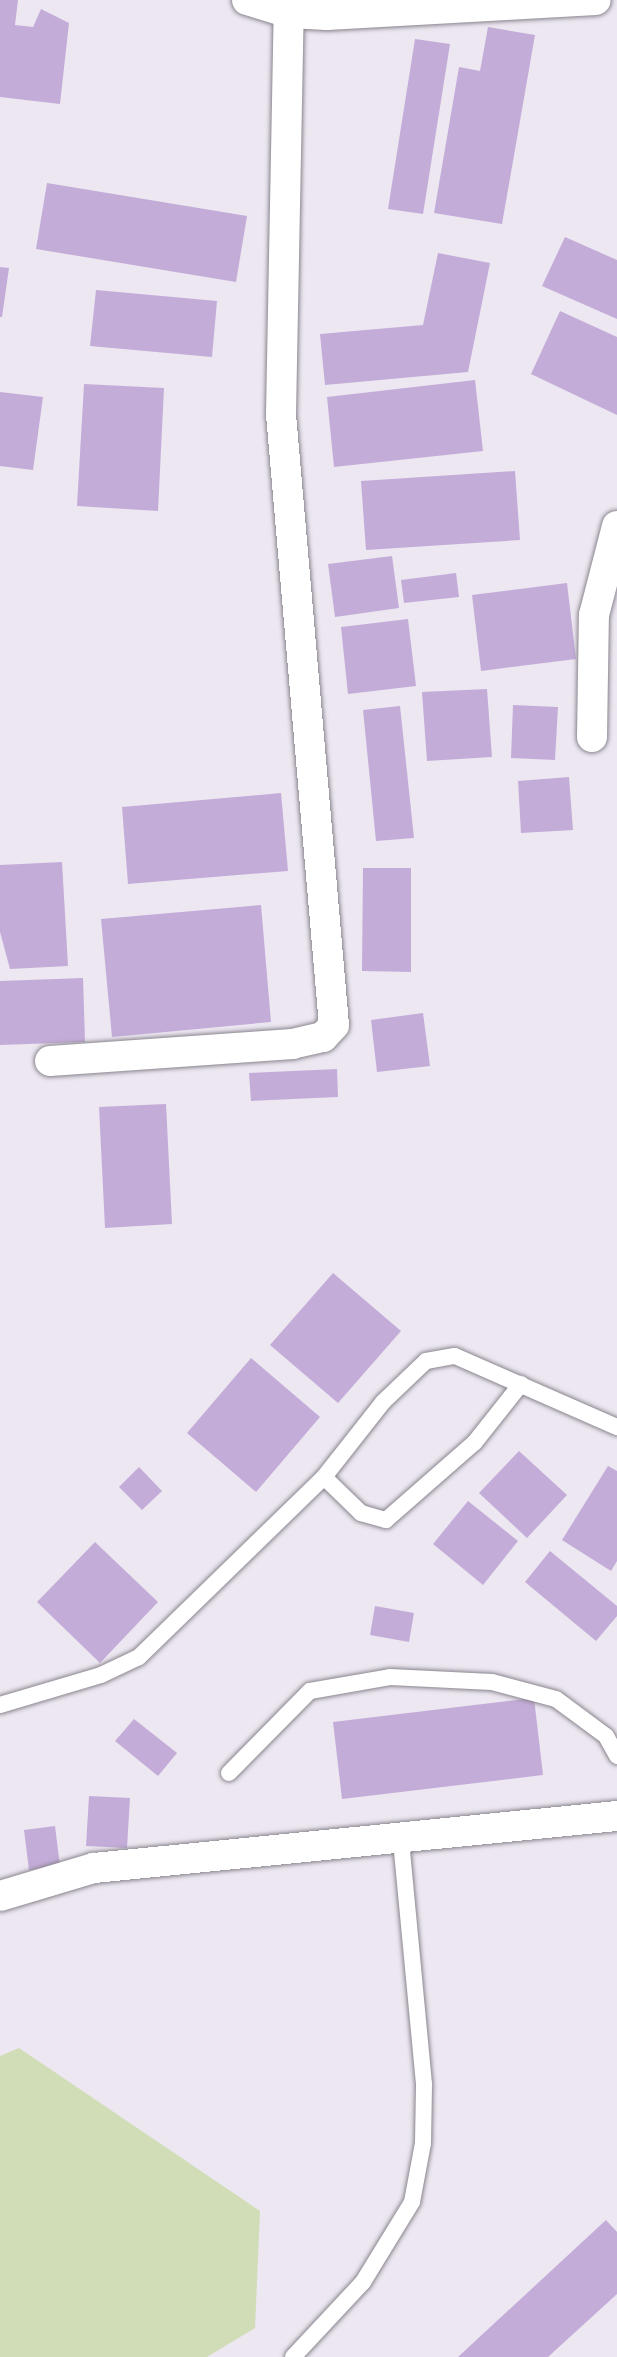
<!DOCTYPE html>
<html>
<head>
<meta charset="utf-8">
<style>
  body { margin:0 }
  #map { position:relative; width:617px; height:2357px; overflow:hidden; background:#ece7f1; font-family:Georgia,serif }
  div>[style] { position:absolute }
  .green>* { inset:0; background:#d1ddb7 }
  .building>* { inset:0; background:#c4acd9 }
  .roads { filter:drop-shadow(0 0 2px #8a858e) drop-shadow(0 0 2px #8a858e) }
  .service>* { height:16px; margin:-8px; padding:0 8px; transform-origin:8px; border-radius:8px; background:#fff }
  .minor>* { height:30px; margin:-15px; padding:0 15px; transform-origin:15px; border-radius:15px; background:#fff }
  span { translate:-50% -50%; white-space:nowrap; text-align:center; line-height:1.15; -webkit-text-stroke:7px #fff; paint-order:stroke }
</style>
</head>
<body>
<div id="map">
  <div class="green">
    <div style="clip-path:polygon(19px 2048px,260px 2211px,255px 2328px,207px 2357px,0 2357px,0 2056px)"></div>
  </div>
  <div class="building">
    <div style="clip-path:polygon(0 0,18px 0,15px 25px,33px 27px,41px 9px,69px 23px,60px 104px,0 97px)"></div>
    <div style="clip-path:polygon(488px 27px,535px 35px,502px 224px,434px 213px,459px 67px,480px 71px)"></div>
    <div style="clip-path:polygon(415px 39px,450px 44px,423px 214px,388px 209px)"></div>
    <div style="clip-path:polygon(47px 183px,247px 216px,236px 282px,36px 249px)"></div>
    <div style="clip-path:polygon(565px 237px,617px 260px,617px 319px,542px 286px)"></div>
    <div style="clip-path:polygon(438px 253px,490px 263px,468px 372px,325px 385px,320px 334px,423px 325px)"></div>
    <div style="clip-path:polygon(0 267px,9px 268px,2px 317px,0 317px)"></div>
    <div style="clip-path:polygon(96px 290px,217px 301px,212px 357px,90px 346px)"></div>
    <div style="clip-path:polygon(560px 311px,617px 337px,617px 415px,531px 374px)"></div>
    <div style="clip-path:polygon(475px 380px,483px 451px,334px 467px,327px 397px)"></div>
    <div style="clip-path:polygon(84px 384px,164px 388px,158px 511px,77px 506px)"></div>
    <div style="clip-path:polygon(0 392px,43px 397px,33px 470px,0 466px)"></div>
    <div style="clip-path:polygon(515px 471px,520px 540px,366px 550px,361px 481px)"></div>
    <div style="clip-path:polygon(392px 556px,399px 608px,335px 617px,328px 564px)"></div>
    <div style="clip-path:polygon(456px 573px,459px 597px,404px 603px,401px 580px)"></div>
    <div style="clip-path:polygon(567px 583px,576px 659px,481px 671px,472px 595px)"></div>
    <div style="clip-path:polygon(408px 619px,416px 686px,348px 694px,341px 627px)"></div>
    <div style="clip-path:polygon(487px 689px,492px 757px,427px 761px,422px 692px)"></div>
    <div style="clip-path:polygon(513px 705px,558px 707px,555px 760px,511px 758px)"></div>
    <div style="clip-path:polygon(400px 706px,414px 838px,376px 841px,363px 710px)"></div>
    <div style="clip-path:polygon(569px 777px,573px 830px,521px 833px,518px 781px)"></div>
    <div style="clip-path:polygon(281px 793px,288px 871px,128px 884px,122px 807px)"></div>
    <div style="clip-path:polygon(62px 862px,68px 966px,10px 969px,0 932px,0 865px)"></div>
    <div style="clip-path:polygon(363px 868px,411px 868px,411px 972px,362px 971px)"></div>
    <div style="clip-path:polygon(261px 905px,271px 1022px,112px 1037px,101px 919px)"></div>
    <div style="clip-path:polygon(83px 978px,85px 1042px,0 1045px,0 981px)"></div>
    <div style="clip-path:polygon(423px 1013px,430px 1066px,377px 1072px,371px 1020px)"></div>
    <div style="clip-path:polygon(337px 1069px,338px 1097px,251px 1101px,249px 1073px)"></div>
    <div style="clip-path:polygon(166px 1104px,172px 1224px,105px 1228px,99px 1107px)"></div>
    <div style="clip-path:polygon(333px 1273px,401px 1331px,338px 1403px,270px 1345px)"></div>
    <div style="clip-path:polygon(251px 1358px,320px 1417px,256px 1492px,187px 1433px)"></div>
    <div style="clip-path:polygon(519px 1451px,567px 1495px,527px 1538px,479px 1493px)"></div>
    <div style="clip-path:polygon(608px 1466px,617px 1471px,617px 1561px,611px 1571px,562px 1540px)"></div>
    <div style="clip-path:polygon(139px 1467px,162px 1491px,142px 1510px,119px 1487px)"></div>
    <div style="clip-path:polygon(468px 1501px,518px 1541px,483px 1585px,433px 1544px)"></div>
    <div style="clip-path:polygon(95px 1542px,158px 1602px,100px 1663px,37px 1602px)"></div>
    <div style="clip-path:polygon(550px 1551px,617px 1606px,617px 1616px,596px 1641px,525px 1582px)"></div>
    <div style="clip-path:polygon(375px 1606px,414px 1613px,409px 1642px,370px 1635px)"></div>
    <div style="clip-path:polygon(534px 1698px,543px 1775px,342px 1799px,333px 1722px)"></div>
    <div style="clip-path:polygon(134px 1719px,177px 1753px,158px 1776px,115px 1741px)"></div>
    <div style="clip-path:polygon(89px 1796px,130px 1798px,127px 1848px,86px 1846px)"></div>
    <div style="clip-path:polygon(55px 1826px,60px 1866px,29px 1870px,24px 1830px)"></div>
    <div style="clip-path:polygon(606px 2220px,617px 2232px,617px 2294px,548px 2357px,458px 2357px)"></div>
  </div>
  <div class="roads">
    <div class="service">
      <div style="left:324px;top:1477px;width:52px;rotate:44.2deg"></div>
      <div style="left:361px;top:1513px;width:26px;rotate:16deg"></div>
      <div style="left:386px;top:1520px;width:118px;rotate:-41.2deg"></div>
      <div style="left:475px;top:1442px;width:74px;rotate:-51.6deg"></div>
      <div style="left:0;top:1705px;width:105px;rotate:-16.5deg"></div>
      <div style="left:101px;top:1675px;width:42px;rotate:-25.3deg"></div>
      <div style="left:139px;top:1657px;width:258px;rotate:-44.2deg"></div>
      <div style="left:324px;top:1477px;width:95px;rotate:-51.8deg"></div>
      <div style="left:383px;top:1402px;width:59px;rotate:-43.6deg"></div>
      <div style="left:426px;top:1361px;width:29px;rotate:-10deg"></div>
      <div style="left:455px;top:1356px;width:177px;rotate:23.7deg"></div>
      <div style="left:229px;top:1773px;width:115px;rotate:-45.4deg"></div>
      <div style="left:310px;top:1691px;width:81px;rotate:-9.9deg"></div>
      <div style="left:390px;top:1677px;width:102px;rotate:2.8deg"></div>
      <div style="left:492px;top:1682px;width:66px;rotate:14.9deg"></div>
      <div style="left:556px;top:1699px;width:62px;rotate:36.5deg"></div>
      <div style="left:606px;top:1736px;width:23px;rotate:61deg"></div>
      <div style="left:293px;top:2357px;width:103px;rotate:-47deg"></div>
      <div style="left:363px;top:2282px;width:94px;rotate:-58.5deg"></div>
      <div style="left:412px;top:2202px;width:60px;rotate:-79.4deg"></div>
      <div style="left:423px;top:2143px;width:59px;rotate:-89deg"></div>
      <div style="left:424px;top:2084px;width:245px;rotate:-95.4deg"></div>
    </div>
    <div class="minor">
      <div style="left:247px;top:0;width:44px;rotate:17.2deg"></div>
      <div style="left:289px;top:13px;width:38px;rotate:3deg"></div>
      <div style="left:327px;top:15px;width:269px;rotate:-3.2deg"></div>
      <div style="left:592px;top:737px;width:122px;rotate:-89.1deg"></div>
      <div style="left:594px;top:615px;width:92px;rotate:-75.5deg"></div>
      <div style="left:50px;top:1061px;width:243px;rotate:-4deg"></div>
      <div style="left:292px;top:1044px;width:32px;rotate:-13deg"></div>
      <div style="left:323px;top:1037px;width:16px;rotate:-47deg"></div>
      <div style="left:334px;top:1025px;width:613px;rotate:-94.96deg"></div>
      <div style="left:281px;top:414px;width:401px;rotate:-88.9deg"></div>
      <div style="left:0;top:1896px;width:98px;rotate:-16.6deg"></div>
      <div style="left:94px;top:1868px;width:526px;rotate:-5.68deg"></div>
    </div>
  </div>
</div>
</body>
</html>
